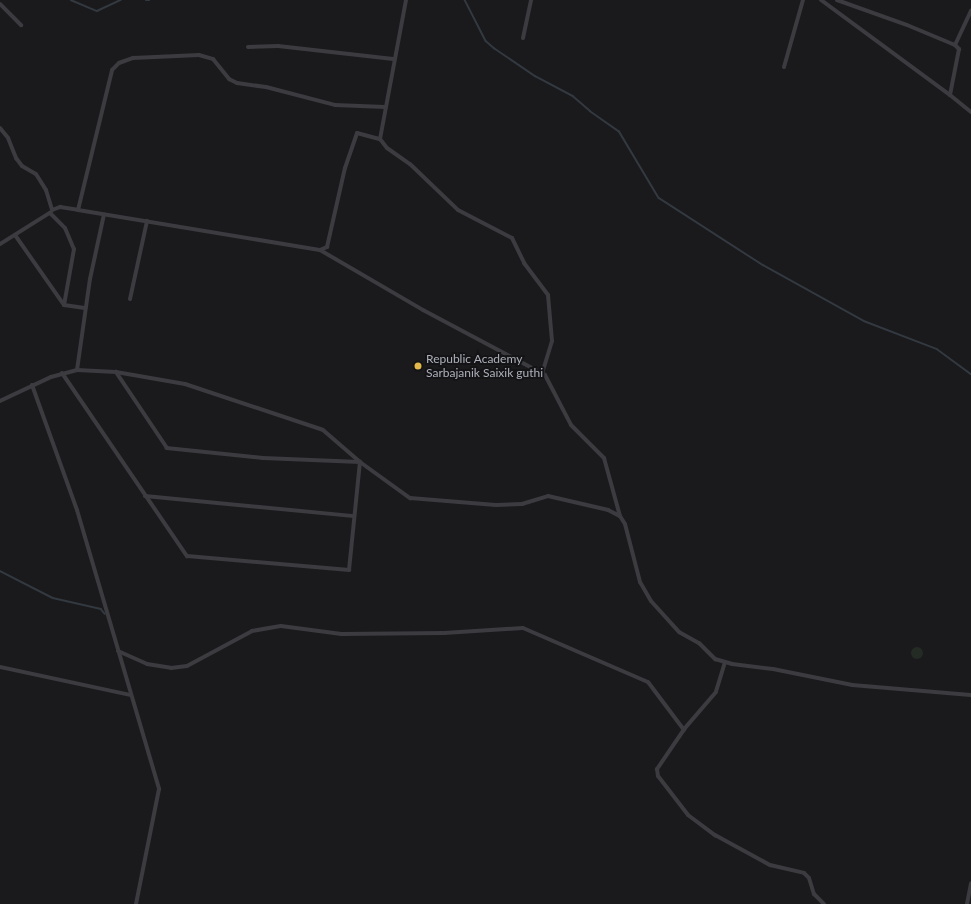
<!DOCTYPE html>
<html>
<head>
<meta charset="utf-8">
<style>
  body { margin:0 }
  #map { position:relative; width:971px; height:904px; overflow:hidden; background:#1a191b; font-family:Lato,sans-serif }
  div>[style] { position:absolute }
  .green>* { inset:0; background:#242b25 }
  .round { border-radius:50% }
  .stream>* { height:1.5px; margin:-0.75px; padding:0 0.75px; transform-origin:0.75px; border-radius:0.75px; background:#323940 }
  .minor>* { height:4px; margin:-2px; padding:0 2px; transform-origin:2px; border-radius:2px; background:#3b3b40 }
  .dots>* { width:11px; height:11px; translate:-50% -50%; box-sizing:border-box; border:2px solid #141416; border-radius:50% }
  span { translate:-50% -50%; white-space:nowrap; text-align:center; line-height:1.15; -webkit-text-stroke:4px #141416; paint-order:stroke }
  .poi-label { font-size:12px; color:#adb0ba }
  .left { translate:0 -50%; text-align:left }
</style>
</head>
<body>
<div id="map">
  <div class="green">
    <div class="round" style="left:911px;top:647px;width:12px;height:12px"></div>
  </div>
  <div class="stream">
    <div style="left:71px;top:0;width:28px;rotate:23deg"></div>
    <div style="left:97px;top:11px;width:26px;rotate:-25deg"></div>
    <div style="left:146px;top:0;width:3px"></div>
    <div style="left:465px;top:0;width:46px;rotate:62.9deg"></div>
    <div style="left:486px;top:41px;width:11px;rotate:41deg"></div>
    <div style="left:494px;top:48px;width:50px;rotate:34.3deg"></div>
    <div style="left:535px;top:76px;width:43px;rotate:27.8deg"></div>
    <div style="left:573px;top:96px;width:23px;rotate:41deg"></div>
    <div style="left:590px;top:111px;width:35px;rotate:35deg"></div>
    <div style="left:619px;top:131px;width:78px;rotate:59.2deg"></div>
    <div style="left:659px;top:198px;width:124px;rotate:32.8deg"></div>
    <div style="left:763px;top:265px;width:115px;rotate:29deg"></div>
    <div style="left:864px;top:321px;width:78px;rotate:21deg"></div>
    <div style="left:937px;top:349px;width:42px;rotate:36.3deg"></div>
    <div style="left:0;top:571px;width:59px;rotate:27deg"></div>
    <div style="left:53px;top:598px;width:49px;rotate:12.9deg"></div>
    <div style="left:101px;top:609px;width:6px;rotate:51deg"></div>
  </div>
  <div class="minor">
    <div style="left:821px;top:0;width:160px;rotate:36.4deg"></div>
    <div style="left:837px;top:0;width:74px;rotate:19.7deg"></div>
    <div style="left:907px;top:25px;width:52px;rotate:22.6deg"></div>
    <div style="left:955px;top:45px;width:6px;rotate:45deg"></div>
    <div style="left:959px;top:49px;width:47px;rotate:101.1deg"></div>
    <div style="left:950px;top:95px;width:27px;rotate:39deg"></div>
    <div style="left:0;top:4px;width:30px;rotate:45deg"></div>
    <div style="left:523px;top:38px;width:39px;rotate:-78deg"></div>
    <div style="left:955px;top:45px;width:38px;rotate:-65deg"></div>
    <div style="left:248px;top:47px;width:30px;rotate:-2deg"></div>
    <div style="left:278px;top:46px;width:116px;rotate:6.4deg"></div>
    <div style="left:784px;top:67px;width:70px;rotate:-74.2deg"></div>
    <div style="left:0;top:128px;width:13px;rotate:51deg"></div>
    <div style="left:8px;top:138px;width:22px;rotate:68deg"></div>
    <div style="left:16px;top:158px;width:10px;rotate:53deg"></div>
    <div style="left:22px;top:166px;width:16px;rotate:30deg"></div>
    <div style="left:36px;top:174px;width:19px;rotate:58deg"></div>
    <div style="left:46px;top:190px;width:21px;rotate:73deg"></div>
    <div style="left:52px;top:210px;width:9px;rotate:-21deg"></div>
    <div style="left:60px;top:207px;width:18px;rotate:9deg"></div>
    <div style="left:78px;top:210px;width:245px;rotate:9.4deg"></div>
    <div style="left:320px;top:250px;width:119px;rotate:30.2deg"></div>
    <div style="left:423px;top:310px;width:138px;rotate:28deg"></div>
    <div style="left:545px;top:375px;width:56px;rotate:62.5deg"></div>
    <div style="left:571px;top:425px;width:47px;rotate:45deg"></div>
    <div style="left:604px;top:458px;width:60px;rotate:74.6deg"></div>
    <div style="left:380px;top:139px;width:141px;rotate:-79.4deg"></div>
    <div style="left:78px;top:210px;width:144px;rotate:-76.3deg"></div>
    <div style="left:112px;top:70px;width:10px;rotate:-45deg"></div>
    <div style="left:119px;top:63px;width:15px;rotate:-20deg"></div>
    <div style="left:133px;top:58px;width:66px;rotate:-2.6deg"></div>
    <div style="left:199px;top:55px;width:15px;rotate:16deg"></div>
    <div style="left:213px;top:59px;width:26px;rotate:51deg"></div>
    <div style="left:229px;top:79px;width:9px;rotate:27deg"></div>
    <div style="left:237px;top:83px;width:29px;rotate:8deg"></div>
    <div style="left:266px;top:87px;width:71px;rotate:14.6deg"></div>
    <div style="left:335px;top:105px;width:50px;rotate:2.3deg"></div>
    <div style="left:50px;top:213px;width:21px;rotate:45deg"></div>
    <div style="left:65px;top:228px;width:23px;rotate:67deg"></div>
    <div style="left:74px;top:249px;width:57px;rotate:100.1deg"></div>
    <div style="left:15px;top:235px;width:85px;rotate:55deg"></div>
    <div style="left:64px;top:305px;width:21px;rotate:8deg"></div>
    <div style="left:0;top:244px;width:60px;rotate:-32.1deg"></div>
    <div style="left:320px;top:250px;width:8px;rotate:-23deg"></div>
    <div style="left:327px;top:247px;width:81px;rotate:-77.2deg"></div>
    <div style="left:345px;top:168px;width:37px;rotate:-71deg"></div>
    <div style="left:357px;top:133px;width:24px;rotate:15deg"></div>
    <div style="left:380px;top:139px;width:11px;rotate:52deg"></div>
    <div style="left:387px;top:148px;width:28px;rotate:35deg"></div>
    <div style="left:410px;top:164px;width:66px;rotate:43.8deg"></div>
    <div style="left:458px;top:210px;width:61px;rotate:27.4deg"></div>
    <div style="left:512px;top:238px;width:28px;rotate:64deg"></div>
    <div style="left:524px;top:263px;width:40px;rotate:53deg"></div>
    <div style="left:548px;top:295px;width:46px;rotate:85deg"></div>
    <div style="left:552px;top:341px;width:34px;rotate:107deg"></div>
    <div style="left:130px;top:299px;width:80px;rotate:-77.7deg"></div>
    <div style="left:77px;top:370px;width:92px;rotate:-81.9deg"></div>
    <div style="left:90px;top:279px;width:66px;rotate:-77.8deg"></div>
    <div style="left:62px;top:373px;width:222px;rotate:55.7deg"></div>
    <div style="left:187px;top:556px;width:163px;rotate:4.9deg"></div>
    <div style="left:349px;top:570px;width:109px;rotate:-84.2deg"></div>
    <div style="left:360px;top:462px;width:97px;rotate:-177.6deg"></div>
    <div style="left:263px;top:458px;width:97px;rotate:-174.1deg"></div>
    <div style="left:167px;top:448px;width:92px;rotate:-123.9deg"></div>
    <div style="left:32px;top:385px;width:133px;rotate:70.2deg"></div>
    <div style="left:77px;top:510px;width:291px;rotate:73.6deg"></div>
    <div style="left:159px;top:789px;width:117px;rotate:101.3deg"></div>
    <div style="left:0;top:401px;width:56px;rotate:-25.2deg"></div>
    <div style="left:51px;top:377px;width:27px;rotate:-15deg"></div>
    <div style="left:77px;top:370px;width:39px;rotate:3deg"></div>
    <div style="left:116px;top:372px;width:70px;rotate:9.9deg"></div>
    <div style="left:185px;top:384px;width:145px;rotate:18.4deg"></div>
    <div style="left:323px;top:430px;width:49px;rotate:40.9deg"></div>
    <div style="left:360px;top:462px;width:62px;rotate:35.8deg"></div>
    <div style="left:410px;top:498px;width:86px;rotate:4.7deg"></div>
    <div style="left:496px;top:505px;width:26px;rotate:-2deg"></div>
    <div style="left:522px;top:504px;width:27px;rotate:-17deg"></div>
    <div style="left:548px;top:496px;width:62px;rotate:13.1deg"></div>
    <div style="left:608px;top:510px;width:13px;rotate:27deg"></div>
    <div style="left:620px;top:516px;width:9px;rotate:58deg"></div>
    <div style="left:625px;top:524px;width:60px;rotate:75.5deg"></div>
    <div style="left:640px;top:582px;width:22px;rotate:60deg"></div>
    <div style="left:651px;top:601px;width:42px;rotate:47.9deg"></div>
    <div style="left:679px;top:632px;width:23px;rotate:29deg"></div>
    <div style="left:699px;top:643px;width:23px;rotate:45deg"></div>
    <div style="left:715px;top:659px;width:18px;rotate:16deg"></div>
    <div style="left:732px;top:664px;width:41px;rotate:7deg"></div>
    <div style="left:773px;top:669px;width:81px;rotate:11.4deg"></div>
    <div style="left:852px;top:685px;width:119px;rotate:4.8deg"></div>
    <div style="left:145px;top:496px;width:210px;rotate:5.5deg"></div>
    <div style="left:118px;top:651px;width:32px;rotate:24deg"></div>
    <div style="left:147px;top:664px;width:24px;rotate:9deg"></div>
    <div style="left:171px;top:668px;width:16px;rotate:-7deg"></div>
    <div style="left:187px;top:666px;width:74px;rotate:-28.3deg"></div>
    <div style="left:252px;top:631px;width:29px;rotate:-10deg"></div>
    <div style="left:281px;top:626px;width:61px;rotate:7.6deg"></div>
    <div style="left:341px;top:634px;width:103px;rotate:-0.6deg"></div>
    <div style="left:444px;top:633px;width:79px;rotate:-3.6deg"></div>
    <div style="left:523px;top:628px;width:136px;rotate:23.4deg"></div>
    <div style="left:648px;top:682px;width:60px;rotate:53.1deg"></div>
    <div style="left:725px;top:662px;width:31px;rotate:107deg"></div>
    <div style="left:716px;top:692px;width:48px;rotate:130.7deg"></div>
    <div style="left:685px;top:728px;width:50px;rotate:124.3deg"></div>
    <div style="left:657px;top:769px;width:7px;rotate:82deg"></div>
    <div style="left:658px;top:776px;width:49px;rotate:52.4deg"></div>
    <div style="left:688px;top:815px;width:34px;rotate:37deg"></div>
    <div style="left:715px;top:835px;width:63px;rotate:28.6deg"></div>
    <div style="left:770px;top:865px;width:35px;rotate:13deg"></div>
    <div style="left:804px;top:873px;width:7px;rotate:45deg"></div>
    <div style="left:809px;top:878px;width:17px;rotate:73deg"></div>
    <div style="left:814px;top:894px;width:14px;rotate:45deg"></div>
    <div style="left:0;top:667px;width:134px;rotate:12.1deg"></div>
    <div style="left:967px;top:904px;width:21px;rotate:-79deg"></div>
  </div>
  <div class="dots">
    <div style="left:418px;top:366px;background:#e2b84b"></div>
  </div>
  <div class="poi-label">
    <span class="left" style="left:426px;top:366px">Republic Academy<br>Sarbajanik Saixik guthi</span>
  </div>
</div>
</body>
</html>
